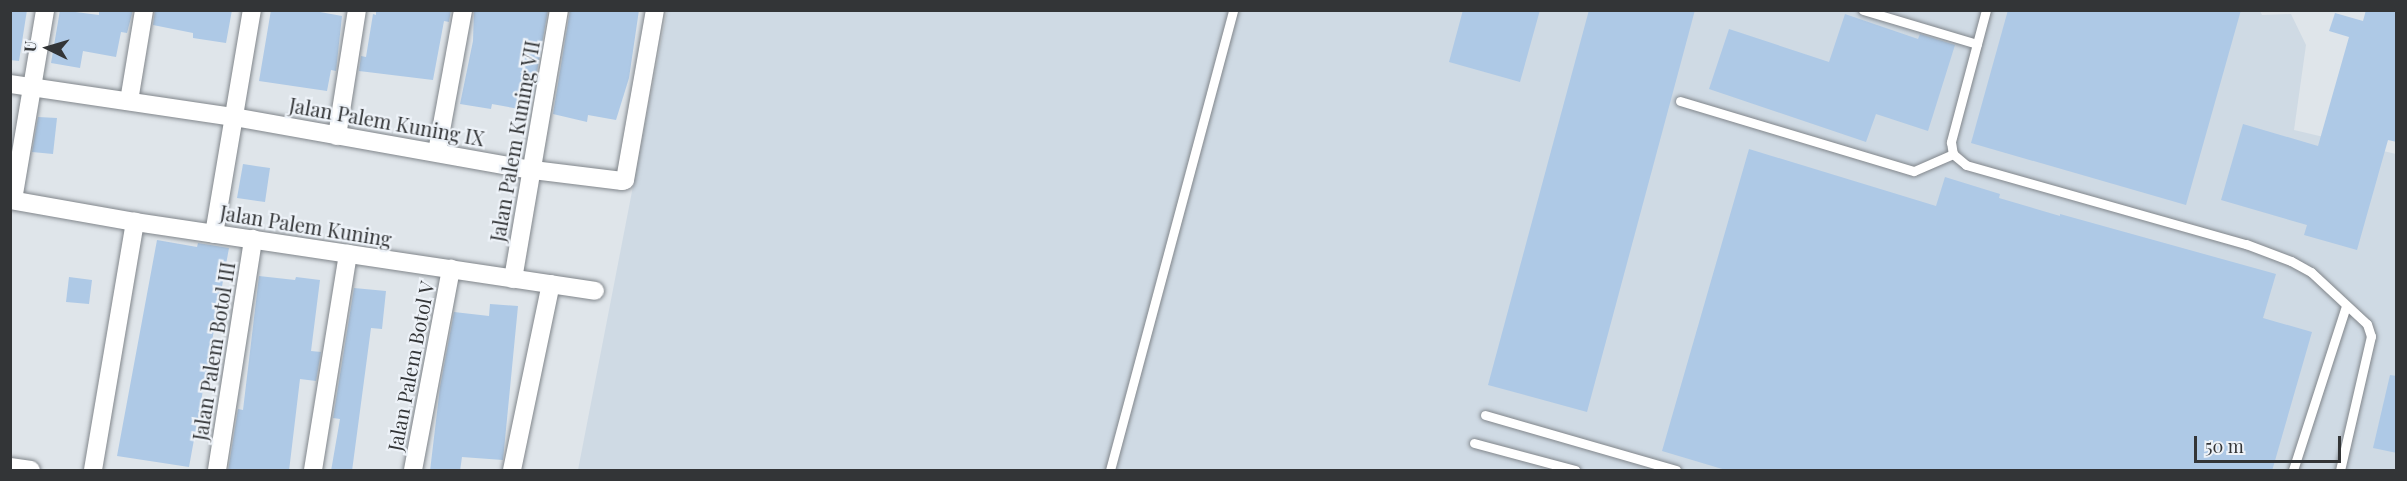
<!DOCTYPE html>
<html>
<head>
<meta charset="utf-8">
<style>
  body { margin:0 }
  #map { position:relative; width:2407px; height:481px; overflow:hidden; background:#dfe5ea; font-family:"Playfair Display",serif }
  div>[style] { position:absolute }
  .built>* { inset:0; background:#cfdae4 }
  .building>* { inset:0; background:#aec9e6 }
  .roads { filter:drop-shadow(0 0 2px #81868b) drop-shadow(0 0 2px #81868b) }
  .service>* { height:9px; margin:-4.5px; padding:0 4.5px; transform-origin:4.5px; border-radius:4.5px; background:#fff }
  .minor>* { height:18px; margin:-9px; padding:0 9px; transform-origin:9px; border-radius:9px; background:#fff }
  span { translate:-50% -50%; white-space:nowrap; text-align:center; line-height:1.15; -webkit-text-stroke:4.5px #edf2f8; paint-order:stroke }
  .street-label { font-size:20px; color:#333537 }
  .frame { position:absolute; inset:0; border:12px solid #333537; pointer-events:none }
  .north { position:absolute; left:18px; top:18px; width:60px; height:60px; -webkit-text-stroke:4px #edf2f8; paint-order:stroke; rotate:275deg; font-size:16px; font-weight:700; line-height:24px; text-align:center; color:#333537 }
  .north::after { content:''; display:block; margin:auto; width:21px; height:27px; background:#333537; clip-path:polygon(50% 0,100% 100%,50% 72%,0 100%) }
  .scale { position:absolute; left:2194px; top:436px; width:147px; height:27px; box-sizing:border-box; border:3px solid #333537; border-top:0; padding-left:8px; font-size:18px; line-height:21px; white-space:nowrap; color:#333537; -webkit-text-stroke:4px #edf2f8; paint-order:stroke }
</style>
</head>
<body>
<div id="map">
  <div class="built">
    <div style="clip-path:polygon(667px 11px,2260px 11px,2262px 15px,2291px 14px,2306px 45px,2294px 130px,2396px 154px,2396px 470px,578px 470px)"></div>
  </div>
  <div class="building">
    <div style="clip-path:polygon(10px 10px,27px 10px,19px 61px,10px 60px)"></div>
    <div style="clip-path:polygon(60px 10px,99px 15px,99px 10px,133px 10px,127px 33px,121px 32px,116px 57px,83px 51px,80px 68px,51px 63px)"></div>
    <div style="clip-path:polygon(155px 10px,232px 10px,226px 43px,193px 38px,193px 33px,153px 25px)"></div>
    <div style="clip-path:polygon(271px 10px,309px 10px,342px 16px,336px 71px,331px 70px,327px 91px,259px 81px)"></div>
    <div style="clip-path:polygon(376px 10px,451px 10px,449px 22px,444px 21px,433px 80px,359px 71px,361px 56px,366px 57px,373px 14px,376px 15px)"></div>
    <div style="clip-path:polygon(474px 10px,548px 10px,530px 111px,492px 104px,491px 109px,460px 104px,473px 41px)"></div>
    <div style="clip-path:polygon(570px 10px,639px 10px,629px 78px,616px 120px,588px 115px,587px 122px,553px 114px)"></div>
    <div style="clip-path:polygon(1463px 10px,1540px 10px,1520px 82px,1449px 62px)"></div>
    <div style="clip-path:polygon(1589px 10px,1695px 10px,1587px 412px,1488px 385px)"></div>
    <div style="clip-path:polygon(2008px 10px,2241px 10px,2186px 205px,1971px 143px)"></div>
    <div style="clip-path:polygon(2366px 10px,2397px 10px,2397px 142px,2388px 140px,2357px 250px,2304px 235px,2307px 225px,2221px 200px,2243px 124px,2318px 146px,2349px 37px,2329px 31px,2335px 13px,2363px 21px)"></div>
    <div style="clip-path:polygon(1845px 14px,1918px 39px,1920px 34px,1955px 45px,1928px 131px,1876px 114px,1866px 142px,1709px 89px,1729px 29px,1829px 62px)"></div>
    <div style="clip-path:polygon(38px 117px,57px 118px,53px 154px,32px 152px)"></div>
    <div style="clip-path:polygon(1749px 149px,1936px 206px,1945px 177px,2000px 194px,1999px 198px,2060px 216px,2060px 214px,2276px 274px,2263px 318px,2312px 332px,2272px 471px,1729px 471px,1662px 451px)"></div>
    <div style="clip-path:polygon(243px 164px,270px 168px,265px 202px,237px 198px)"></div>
    <div style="clip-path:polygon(157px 240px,197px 247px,198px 243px,229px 248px,189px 467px,117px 456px)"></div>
    <div style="clip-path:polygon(259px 276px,295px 280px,296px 277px,320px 280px,311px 351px,321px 352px,316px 381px,300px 379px,289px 471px,228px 471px,238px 409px,243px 410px)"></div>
    <div style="clip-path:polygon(69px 277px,92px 280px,89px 304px,66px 302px)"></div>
    <div style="clip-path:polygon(354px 288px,386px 291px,382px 329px,371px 328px,352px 471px,331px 471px,340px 419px,333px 418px)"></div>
    <div style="clip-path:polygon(490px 304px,518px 306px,503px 460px,462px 457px,460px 471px,430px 471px,440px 387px,454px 312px,489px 316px)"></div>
    <div style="clip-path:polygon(2390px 375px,2397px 376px,2397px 453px,2373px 448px)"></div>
  </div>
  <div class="roads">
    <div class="service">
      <div style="left:1863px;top:10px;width:119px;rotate:16.6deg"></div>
      <div style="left:1986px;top:10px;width:137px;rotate:104.9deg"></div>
      <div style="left:1951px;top:142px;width:12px;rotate:81deg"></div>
      <div style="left:1953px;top:154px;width:17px;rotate:40deg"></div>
      <div style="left:1966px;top:165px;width:291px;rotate:15.8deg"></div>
      <div style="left:2246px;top:244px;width:48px;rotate:20.7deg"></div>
      <div style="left:2291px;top:261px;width:23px;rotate:29deg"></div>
      <div style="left:2311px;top:272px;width:76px;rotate:42.9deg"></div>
      <div style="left:2367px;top:324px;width:13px;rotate:72deg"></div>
      <div style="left:2371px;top:336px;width:138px;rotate:103deg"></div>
      <div style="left:1680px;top:101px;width:244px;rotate:16.7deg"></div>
      <div style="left:1914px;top:171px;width:43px;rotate:-23.6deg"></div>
      <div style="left:1485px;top:415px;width:199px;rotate:16.1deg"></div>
      <div style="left:1474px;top:443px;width:105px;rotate:15deg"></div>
      <div style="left:1110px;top:470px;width:476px;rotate:-75deg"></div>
      <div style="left:2293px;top:470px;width:172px;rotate:-72.1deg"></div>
    </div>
    <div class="minor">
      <div style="left:10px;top:84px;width:226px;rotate:8.4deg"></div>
      <div style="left:234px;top:117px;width:304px;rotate:10.1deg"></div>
      <div style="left:533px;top:170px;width:90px;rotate:7deg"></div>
      <div style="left:622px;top:181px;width:3px;rotate:-18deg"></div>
      <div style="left:625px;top:180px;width:173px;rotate:-80deg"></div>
      <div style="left:129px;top:101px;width:92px;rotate:-80.6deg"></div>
      <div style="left:337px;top:136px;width:128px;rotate:-81deg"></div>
      <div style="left:437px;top:152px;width:144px;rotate:-79.6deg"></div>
      <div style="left:10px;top:200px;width:127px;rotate:10deg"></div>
      <div style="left:135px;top:222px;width:465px;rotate:8.5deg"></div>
      <div style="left:13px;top:200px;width:193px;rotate:-80.4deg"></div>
      <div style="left:214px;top:234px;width:227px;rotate:-80.4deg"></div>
      <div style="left:513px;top:279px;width:273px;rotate:-80.3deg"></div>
      <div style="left:10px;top:467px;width:21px;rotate:8deg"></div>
      <div style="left:93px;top:470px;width:252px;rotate:-80.4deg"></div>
      <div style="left:217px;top:470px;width:234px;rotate:-81.1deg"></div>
      <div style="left:313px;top:470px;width:219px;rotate:-80.8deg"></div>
      <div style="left:413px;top:470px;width:205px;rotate:-79.3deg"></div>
      <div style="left:512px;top:470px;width:190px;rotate:-78.2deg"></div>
    </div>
  </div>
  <div class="street-label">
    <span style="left:387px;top:121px;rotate:10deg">Jalan Palem Kuning IX</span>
    <span style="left:514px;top:141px;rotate:-80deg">Jalan Palem Kuning VII</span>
    <span style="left:306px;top:225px;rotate:9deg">Jalan Palem Kuning</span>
    <span style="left:213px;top:351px;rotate:-81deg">Jalan Palem Botol III</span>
    <span style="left:410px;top:366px;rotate:-79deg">Jalan Palem Botol V</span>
  </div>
  <div class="frame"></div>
  <div class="north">U</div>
  <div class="scale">50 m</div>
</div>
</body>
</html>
